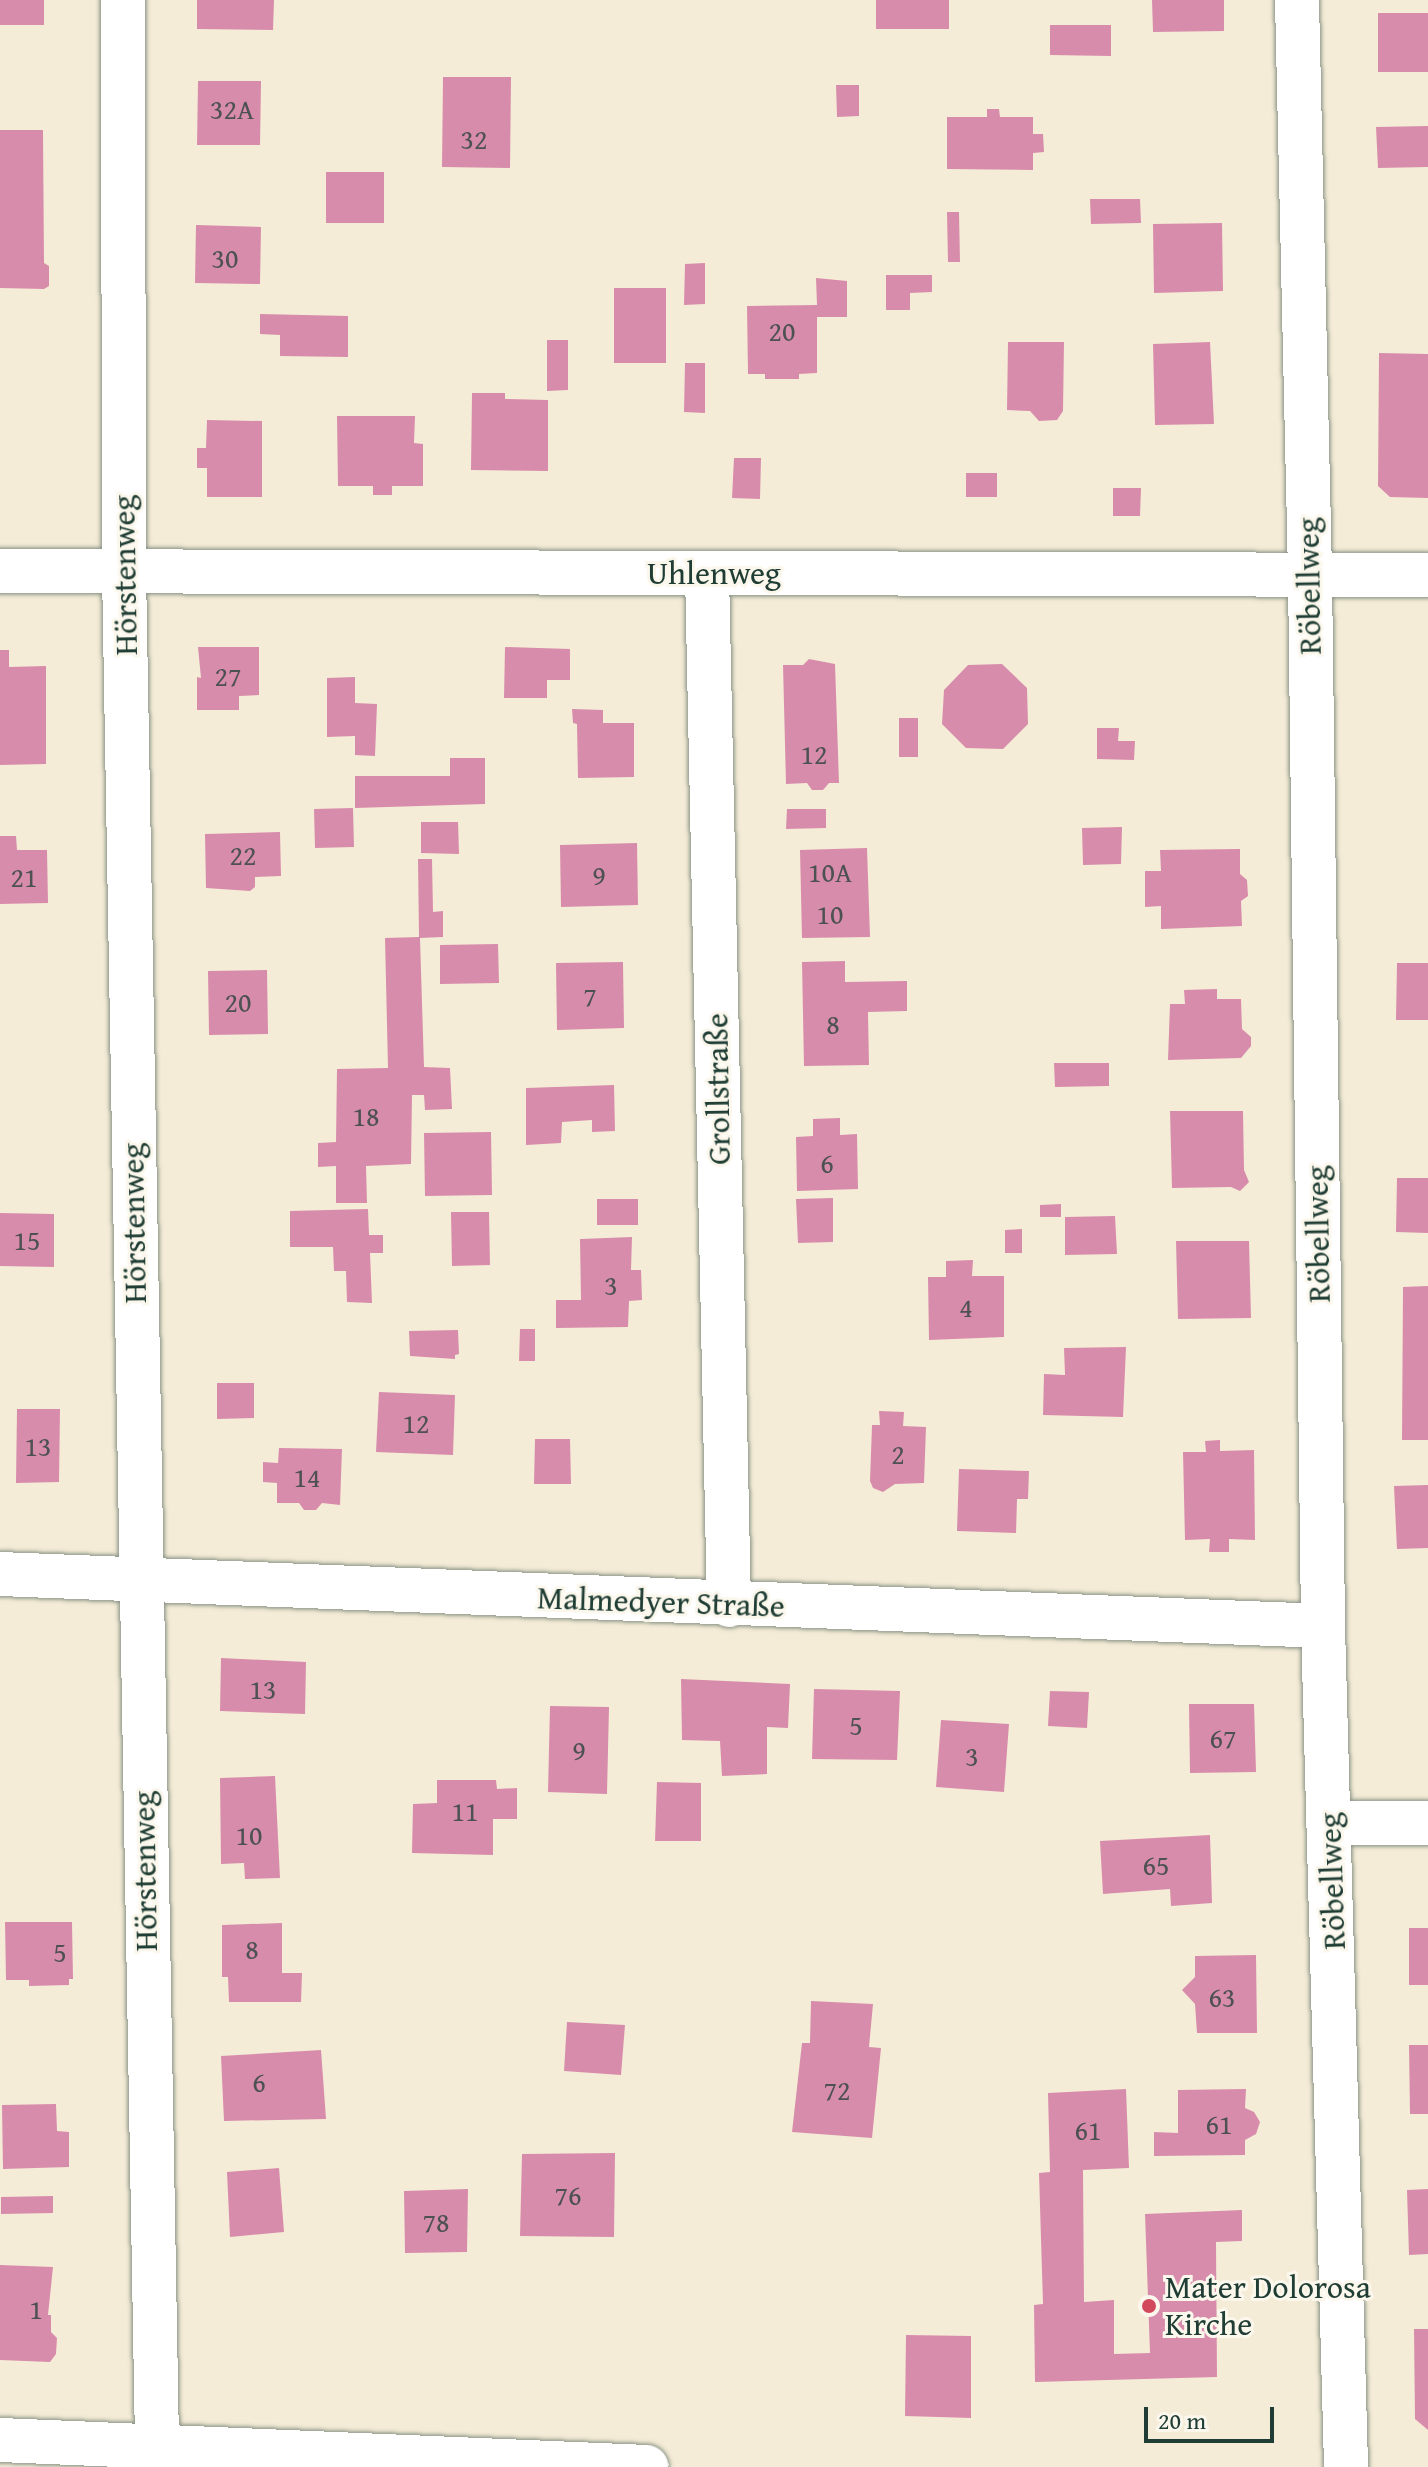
<!DOCTYPE html>
<html>
<head>
<meta charset="utf-8">
<style>
  body { margin:0 }
  #map { position:relative; width:1428px; height:2467px; overflow:hidden; background:#f5ecd7; font-family:"Gentium Book Plus",serif }
  div>[style] { position:absolute }
  .building>* { inset:0; background:#d88cab }
  .roads { filter:drop-shadow(0 0 2px #8a9486) drop-shadow(0 0 2px #8a9486) }
  .minor>* { height:44px; margin:-22px; padding:0 22px; transform-origin:22px; border-radius:22px; background:#fff }
  .dots>* { width:22px; height:22px; translate:-50% -50%; box-sizing:border-box; border:4px solid #fbf7ec; border-radius:50% }
  span { translate:-50% -50%; white-space:nowrap; text-align:center; line-height:1.15; -webkit-text-stroke:6px #fbf7ec; paint-order:stroke }
  .number-label { font-size:28px; color:#4d5152 }
  .number-label span { -webkit-text-stroke-width:0 }
  .street-label { font-size:32px; color:#1f3d34 }
  .poi-label { font-size:32px; color:#1f3d34 }
  .left { translate:0 -50%; text-align:left }
  .scale { position:absolute; left:1144px; top:2407px; width:130px; height:36px; box-sizing:border-box; border:4px solid #1f3d34; border-top:0; padding-left:10px; font-size:24px; line-height:28px; white-space:nowrap; color:#1f3d34; -webkit-text-stroke:6px #fbf7ec; paint-order:stroke }
</style>
</head>
<body>
<div id="map">
  <div class="building">
    <div style="clip-path:polygon(0 0,44px 0,44px 25px,0 25px)"></div>
    <div style="clip-path:polygon(197px 0,274px 0,273px 30px,197px 29px)"></div>
    <div style="clip-path:polygon(876px 0,949px 0,949px 29px,876px 29px)"></div>
    <div style="clip-path:polygon(1152px 0,1224px 0,1224px 31px,1153px 32px)"></div>
    <div style="clip-path:polygon(1378px 13px,1428px 13px,1428px 72px,1378px 72px)"></div>
    <div style="clip-path:polygon(1050px 25px,1111px 25px,1111px 56px,1050px 55px)"></div>
    <div style="clip-path:polygon(443px 77px,511px 77px,510px 168px,442px 167px)"></div>
    <div style="clip-path:polygon(198px 81px,261px 81px,260px 145px,197px 145px)"></div>
    <div style="clip-path:polygon(836px 85px,859px 85px,859px 116px,837px 117px)"></div>
    <div style="clip-path:polygon(987px 109px,999px 109px,1000px 117px,1033px 117px,1033px 134px,1043px 134px,1044px 152px,1033px 153px,1033px 170px,947px 169px,947px 117px,987px 117px)"></div>
    <div style="clip-path:polygon(1428px 126px,1428px 167px,1378px 168px,1376px 127px)"></div>
    <div style="clip-path:polygon(0 130px,43px 130px,44px 263px,49px 266px,49px 286px,44px 289px,0 288px)"></div>
    <div style="clip-path:polygon(326px 172px,384px 172px,384px 223px,326px 223px)"></div>
    <div style="clip-path:polygon(1090px 199px,1140px 199px,1141px 223px,1091px 224px)"></div>
    <div style="clip-path:polygon(947px 212px,959px 212px,960px 262px,948px 262px)"></div>
    <div style="clip-path:polygon(1222px 223px,1223px 291px,1154px 293px,1153px 224px)"></div>
    <div style="clip-path:polygon(196px 225px,261px 227px,260px 284px,195px 283px)"></div>
    <div style="clip-path:polygon(705px 263px,705px 304px,684px 305px,685px 264px)"></div>
    <div style="clip-path:polygon(886px 275px,932px 275px,932px 292px,910px 293px,910px 310px,886px 310px)"></div>
    <div style="clip-path:polygon(816px 278px,847px 281px,847px 317px,817px 317px,817px 373px,799px 374px,799px 379px,765px 379px,765px 374px,748px 374px,747px 306px,817px 305px)"></div>
    <div style="clip-path:polygon(614px 288px,666px 288px,666px 363px,614px 363px)"></div>
    <div style="clip-path:polygon(260px 314px,348px 316px,348px 357px,280px 356px,280px 335px,260px 334px)"></div>
    <div style="clip-path:polygon(547px 340px,568px 340px,568px 390px,547px 391px)"></div>
    <div style="clip-path:polygon(1008px 342px,1064px 342px,1063px 411px,1057px 420px,1039px 421px,1030px 411px,1007px 410px)"></div>
    <div style="clip-path:polygon(1210px 342px,1214px 424px,1155px 425px,1153px 344px)"></div>
    <div style="clip-path:polygon(1379px 353px,1428px 354px,1428px 498px,1390px 497px,1378px 486px)"></div>
    <div style="clip-path:polygon(685px 363px,705px 363px,705px 413px,684px 412px)"></div>
    <div style="clip-path:polygon(472px 393px,505px 393px,505px 399px,548px 400px,548px 471px,471px 470px)"></div>
    <div style="clip-path:polygon(337px 416px,415px 416px,414px 443px,423px 444px,423px 486px,392px 486px,392px 495px,373px 495px,373px 486px,338px 486px)"></div>
    <div style="clip-path:polygon(207px 420px,262px 421px,262px 497px,207px 497px,207px 468px,197px 468px,197px 448px,206px 448px)"></div>
    <div style="clip-path:polygon(734px 458px,761px 458px,760px 499px,732px 498px)"></div>
    <div style="clip-path:polygon(966px 473px,997px 473px,997px 497px,966px 497px)"></div>
    <div style="clip-path:polygon(1113px 488px,1141px 488px,1140px 516px,1113px 516px)"></div>
    <div style="clip-path:polygon(198px 647px,259px 647px,259px 695px,239px 696px,239px 710px,197px 710px,197px 677px,201px 678px)"></div>
    <div style="clip-path:polygon(505px 647px,570px 649px,570px 680px,547px 680px,547px 698px,504px 698px)"></div>
    <div style="clip-path:polygon(0 650px,9px 650px,9px 667px,46px 666px,46px 764px,0 765px)"></div>
    <div style="clip-path:polygon(809px 659px,835px 664px,839px 783px,829px 783px,823px 790px,812px 790px,807px 783px,786px 784px,783px 665px,803px 665px)"></div>
    <div style="clip-path:polygon(1002px 664px,1027px 688px,1028px 724px,1003px 749px,966px 748px,942px 724px,944px 690px,968px 665px)"></div>
    <div style="clip-path:polygon(355px 677px,355px 703px,377px 704px,375px 756px,355px 755px,355px 736px,327px 737px,327px 678px)"></div>
    <div style="clip-path:polygon(572px 709px,603px 710px,603px 723px,634px 723px,634px 777px,578px 778px,577px 724px,573px 723px)"></div>
    <div style="clip-path:polygon(899px 718px,918px 718px,918px 757px,899px 757px)"></div>
    <div style="clip-path:polygon(1097px 728px,1119px 728px,1118px 741px,1135px 741px,1134px 760px,1097px 759px)"></div>
    <div style="clip-path:polygon(450px 758px,485px 758px,485px 804px,355px 808px,355px 776px,450px 776px)"></div>
    <div style="clip-path:polygon(353px 808px,354px 847px,315px 848px,314px 809px)"></div>
    <div style="clip-path:polygon(787px 809px,826px 809px,826px 828px,786px 829px)"></div>
    <div style="clip-path:polygon(421px 822px,458px 822px,459px 854px,421px 853px)"></div>
    <div style="clip-path:polygon(1122px 827px,1121px 864px,1083px 865px,1082px 828px)"></div>
    <div style="clip-path:polygon(280px 832px,281px 876px,255px 877px,255px 887px,250px 891px,206px 888px,205px 834px)"></div>
    <div style="clip-path:polygon(0 836px,16px 836px,17px 850px,47px 850px,48px 903px,0 904px)"></div>
    <div style="clip-path:polygon(637px 843px,638px 905px,561px 907px,560px 845px)"></div>
    <div style="clip-path:polygon(867px 848px,870px 937px,802px 938px,800px 850px)"></div>
    <div style="clip-path:polygon(1240px 849px,1240px 874px,1247px 880px,1248px 896px,1241px 901px,1242px 926px,1161px 929px,1161px 906px,1145px 907px,1145px 871px,1161px 871px,1160px 850px)"></div>
    <div style="clip-path:polygon(418px 859px,432px 859px,433px 912px,443px 911px,443px 937px,420px 938px,424px 1067px,450px 1068px,452px 1109px,425px 1110px,424px 1095px,412px 1095px,411px 1164px,366px 1166px,367px 1203px,336px 1203px,336px 1166px,318px 1167px,318px 1143px,336px 1142px,337px 1069px,388px 1068px,385px 938px,419px 937px)"></div>
    <div style="clip-path:polygon(498px 944px,499px 983px,440px 984px,440px 945px)"></div>
    <div style="clip-path:polygon(845px 961px,845px 982px,907px 981px,907px 1011px,868px 1012px,869px 1065px,804px 1066px,802px 962px)"></div>
    <div style="clip-path:polygon(623px 962px,624px 1028px,557px 1030px,556px 963px)"></div>
    <div style="clip-path:polygon(1397px 963px,1428px 963px,1428px 1020px,1396px 1020px)"></div>
    <div style="clip-path:polygon(267px 970px,268px 1034px,209px 1035px,208px 971px)"></div>
    <div style="clip-path:polygon(1217px 989px,1217px 999px,1241px 999px,1242px 1029px,1251px 1037px,1251px 1046px,1241px 1058px,1168px 1060px,1170px 1004px,1185px 1004px,1184px 990px)"></div>
    <div style="clip-path:polygon(1054px 1063px,1109px 1063px,1109px 1086px,1055px 1087px)"></div>
    <div style="clip-path:polygon(614px 1085px,615px 1131px,592px 1132px,592px 1120px,562px 1122px,561px 1143px,526px 1145px,526px 1088px)"></div>
    <div style="clip-path:polygon(1170px 1111px,1243px 1111px,1244px 1170px,1249px 1182px,1240px 1191px,1231px 1187px,1172px 1188px)"></div>
    <div style="clip-path:polygon(840px 1118px,840px 1135px,857px 1134px,858px 1189px,797px 1191px,796px 1137px,813px 1136px,813px 1119px)"></div>
    <div style="clip-path:polygon(491px 1132px,492px 1195px,425px 1196px,424px 1133px)"></div>
    <div style="clip-path:polygon(1397px 1178px,1428px 1178px,1428px 1233px,1396px 1232px)"></div>
    <div style="clip-path:polygon(833px 1198px,833px 1242px,798px 1243px,796px 1199px)"></div>
    <div style="clip-path:polygon(597px 1199px,638px 1199px,638px 1225px,597px 1225px)"></div>
    <div style="clip-path:polygon(1061px 1204px,1061px 1217px,1040px 1217px,1040px 1205px)"></div>
    <div style="clip-path:polygon(368px 1209px,369px 1235px,383px 1235px,383px 1253px,370px 1253px,372px 1303px,347px 1302px,346px 1271px,334px 1271px,333px 1247px,290px 1247px,290px 1211px)"></div>
    <div style="clip-path:polygon(451px 1212px,489px 1212px,490px 1265px,452px 1266px)"></div>
    <div style="clip-path:polygon(0 1213px,54px 1214px,54px 1267px,0 1266px)"></div>
    <div style="clip-path:polygon(1115px 1216px,1117px 1254px,1065px 1255px,1065px 1217px)"></div>
    <div style="clip-path:polygon(1022px 1229px,1022px 1253px,1005px 1253px,1005px 1230px)"></div>
    <div style="clip-path:polygon(632px 1237px,631px 1270px,641px 1270px,642px 1300px,629px 1301px,628px 1327px,556px 1328px,556px 1300px,581px 1300px,580px 1239px)"></div>
    <div style="clip-path:polygon(1176px 1241px,1249px 1241px,1251px 1318px,1178px 1319px)"></div>
    <div style="clip-path:polygon(973px 1260px,972px 1276px,1004px 1276px,1004px 1337px,929px 1340px,928px 1277px,946px 1277px,946px 1261px)"></div>
    <div style="clip-path:polygon(1428px 1286px,1428px 1440px,1402px 1440px,1403px 1287px)"></div>
    <div style="clip-path:polygon(520px 1329px,535px 1329px,535px 1361px,519px 1361px)"></div>
    <div style="clip-path:polygon(458px 1330px,459px 1354px,455px 1355px,455px 1359px,410px 1356px,409px 1331px)"></div>
    <div style="clip-path:polygon(1126px 1347px,1123px 1417px,1043px 1415px,1044px 1374px,1065px 1375px,1064px 1348px)"></div>
    <div style="clip-path:polygon(217px 1383px,254px 1383px,254px 1418px,217px 1419px)"></div>
    <div style="clip-path:polygon(379px 1392px,455px 1395px,453px 1455px,376px 1452px)"></div>
    <div style="clip-path:polygon(17px 1409px,60px 1409px,59px 1482px,16px 1483px)"></div>
    <div style="clip-path:polygon(879px 1411px,904px 1412px,903px 1426px,926px 1427px,924px 1483px,895px 1484px,883px 1492px,873px 1488px,870px 1481px,872px 1425px,880px 1425px)"></div>
    <div style="clip-path:polygon(535px 1439px,570px 1439px,571px 1484px,534px 1484px)"></div>
    <div style="clip-path:polygon(1220px 1440px,1220px 1451px,1254px 1450px,1255px 1540px,1229px 1539px,1229px 1552px,1209px 1552px,1210px 1539px,1185px 1540px,1183px 1452px,1206px 1452px,1205px 1441px)"></div>
    <div style="clip-path:polygon(279px 1448px,342px 1449px,340px 1505px,322px 1503px,316px 1510px,304px 1510px,299px 1503px,277px 1503px,277px 1483px,263px 1482px,263px 1462px,278px 1463px)"></div>
    <div style="clip-path:polygon(959px 1469px,1029px 1471px,1028px 1499px,1017px 1499px,1016px 1533px,957px 1531px)"></div>
    <div style="clip-path:polygon(1428px 1485px,1428px 1548px,1397px 1549px,1394px 1486px)"></div>
    <div style="clip-path:polygon(221px 1658px,306px 1662px,305px 1714px,220px 1711px)"></div>
    <div style="clip-path:polygon(681px 1679px,790px 1684px,788px 1728px,767px 1727px,767px 1774px,722px 1776px,720px 1741px,682px 1740px)"></div>
    <div style="clip-path:polygon(814px 1689px,900px 1691px,897px 1760px,812px 1759px)"></div>
    <div style="clip-path:polygon(1050px 1691px,1089px 1692px,1087px 1728px,1048px 1726px)"></div>
    <div style="clip-path:polygon(1189px 1704px,1254px 1704px,1256px 1772px,1190px 1773px)"></div>
    <div style="clip-path:polygon(550px 1706px,609px 1707px,607px 1794px,548px 1792px)"></div>
    <div style="clip-path:polygon(941px 1720px,1009px 1724px,1004px 1792px,936px 1787px)"></div>
    <div style="clip-path:polygon(275px 1776px,280px 1878px,245px 1879px,244px 1863px,221px 1864px,220px 1778px)"></div>
    <div style="clip-path:polygon(437px 1780px,496px 1780px,497px 1789px,517px 1788px,517px 1819px,493px 1819px,493px 1855px,412px 1853px,413px 1804px,437px 1803px)"></div>
    <div style="clip-path:polygon(657px 1782px,701px 1783px,701px 1841px,655px 1841px)"></div>
    <div style="clip-path:polygon(1210px 1835px,1212px 1903px,1171px 1906px,1170px 1889px,1103px 1894px,1100px 1841px)"></div>
    <div style="clip-path:polygon(5px 1922px,72px 1922px,73px 1979px,69px 1979px,69px 1985px,29px 1986px,29px 1980px,6px 1980px)"></div>
    <div style="clip-path:polygon(282px 1923px,282px 1973px,302px 1973px,301px 2002px,229px 2002px,228px 1977px,222px 1977px,222px 1925px)"></div>
    <div style="clip-path:polygon(1409px 1928px,1428px 1928px,1428px 1985px,1409px 1985px)"></div>
    <div style="clip-path:polygon(1256px 1955px,1257px 2033px,1197px 2033px,1195px 2004px,1182px 1990px,1195px 1977px,1195px 1956px)"></div>
    <div style="clip-path:polygon(811px 2001px,873px 2004px,869px 2047px,881px 2048px,872px 2138px,792px 2132px,802px 2043px,810px 2043px)"></div>
    <div style="clip-path:polygon(567px 2022px,625px 2025px,621px 2075px,564px 2071px)"></div>
    <div style="clip-path:polygon(1409px 2045px,1428px 2045px,1428px 2114px,1410px 2114px)"></div>
    <div style="clip-path:polygon(321px 2050px,326px 2119px,224px 2121px,221px 2056px)"></div>
    <div style="clip-path:polygon(1126px 2089px,1129px 2168px,1083px 2170px,1084px 2302px,1114px 2300px,1114px 2354px,1150px 2353px,1145px 2214px,1242px 2210px,1242px 2241px,1216px 2242px,1217px 2377px,1035px 2382px,1034px 2305px,1043px 2304px,1039px 2173px,1050px 2172px,1048px 2093px)"></div>
    <div style="clip-path:polygon(1246px 2089px,1245px 2108px,1254px 2112px,1260px 2122px,1256px 2134px,1245px 2140px,1245px 2155px,1154px 2156px,1154px 2132px,1178px 2133px,1178px 2090px)"></div>
    <div style="clip-path:polygon(56px 2104px,57px 2131px,69px 2132px,69px 2167px,3px 2169px,2px 2105px)"></div>
    <div style="clip-path:polygon(615px 2153px,614px 2237px,520px 2236px,522px 2154px)"></div>
    <div style="clip-path:polygon(279px 2168px,284px 2232px,230px 2237px,227px 2172px)"></div>
    <div style="clip-path:polygon(468px 2189px,467px 2252px,405px 2253px,404px 2191px)"></div>
    <div style="clip-path:polygon(1428px 2189px,1428px 2254px,1409px 2255px,1407px 2190px)"></div>
    <div style="clip-path:polygon(53px 2196px,53px 2213px,1px 2214px,1px 2197px)"></div>
    <div style="clip-path:polygon(0 2265px,53px 2267px,48px 2315px,51px 2315px,51px 2332px,57px 2338px,56px 2354px,50px 2362px,0 2360px)"></div>
    <div style="clip-path:polygon(1414px 2329px,1428px 2329px,1428px 2430px,1415px 2419px)"></div>
    <div style="clip-path:polygon(906px 2335px,971px 2336px,971px 2418px,905px 2416px)"></div>
  </div>
  <div class="roads">
    <div class="minor">
      <div style="left:123px;top:0;width:571px;rotate:89.9deg"></div>
      <div style="left:124px;top:571px;width:1875px;rotate:88.99deg"></div>
      <div style="left:1297px;top:0;width:574px;rotate:88.7deg"></div>
      <div style="left:1310px;top:574px;width:1052px;rotate:89.29deg"></div>
      <div style="left:1323px;top:1626px;width:841px;rotate:88.43deg"></div>
      <div style="left:0;top:571px;width:1428px;rotate:0.16deg"></div>
      <div style="left:707px;top:573px;width:1032px;rotate:88.78deg"></div>
      <div style="left:0;top:1574px;width:1324px;rotate:2.25deg"></div>
      <div style="left:1330px;top:1823px;width:98px"></div>
      <div style="left:0;top:2440px;width:647px;rotate:2.39deg"></div>
    </div>
  </div>
  <div class="dots">
    <div style="left:1149px;top:2306px;background:#d1495b"></div>
  </div>
  <div class="number-label">
    <span style="left:232px;top:109px">32A</span>
    <span style="left:474px;top:139px">32</span>
    <span style="left:225px;top:258px">30</span>
    <span style="left:782px;top:331px">20</span>
    <span style="left:228px;top:676px">27</span>
    <span style="left:814px;top:754px">12</span>
    <span style="left:243px;top:855px">22</span>
    <span style="left:830px;top:872px">10A</span>
    <span style="left:599px;top:875px">9</span>
    <span style="left:24px;top:877px">21</span>
    <span style="left:830px;top:914px">10</span>
    <span style="left:590px;top:996px">7</span>
    <span style="left:238px;top:1002px">20</span>
    <span style="left:833px;top:1024px">8</span>
    <span style="left:366px;top:1116px">18</span>
    <span style="left:827px;top:1163px">6</span>
    <span style="left:27px;top:1240px">15</span>
    <span style="left:611px;top:1285px">3</span>
    <span style="left:966px;top:1307px">4</span>
    <span style="left:416px;top:1423px">12</span>
    <span style="left:38px;top:1446px">13</span>
    <span style="left:898px;top:1454px">2</span>
    <span style="left:307px;top:1477px">14</span>
    <span style="left:263px;top:1689px">13</span>
    <span style="left:856px;top:1725px">5</span>
    <span style="left:1223px;top:1738px">67</span>
    <span style="left:579px;top:1750px">9</span>
    <span style="left:972px;top:1756px">3</span>
    <span style="left:465px;top:1811px">11</span>
    <span style="left:249px;top:1835px">10</span>
    <span style="left:1156px;top:1865px">65</span>
    <span style="left:252px;top:1949px">8</span>
    <span style="left:60px;top:1952px">5</span>
    <span style="left:1222px;top:1997px">63</span>
    <span style="left:259px;top:2082px">6</span>
    <span style="left:837px;top:2090px">72</span>
    <span style="left:1219px;top:2124px">61</span>
    <span style="left:1088px;top:2130px">61</span>
    <span style="left:568px;top:2195px">76</span>
    <span style="left:436px;top:2222px">78</span>
    <span style="left:36px;top:2309px">1</span>
  </div>
  <div class="street-label">
    <span style="left:714px;top:573px">Uhlenweg</span>
    <span style="left:125px;top:575px;rotate:-91deg">Hörstenweg</span>
    <span style="left:1309px;top:586px;rotate:-91deg">Röbellweg</span>
    <span style="left:718px;top:1089px;rotate:-91deg">Grollstraße</span>
    <span style="left:134px;top:1223px;rotate:-91deg">Hörstenweg</span>
    <span style="left:1318px;top:1234px;rotate:-91deg">Röbellweg</span>
    <span style="left:661px;top:1602px;rotate:2deg">Malmedyer Straße</span>
    <span style="left:145px;top:1871px;rotate:-91deg">Hörstenweg</span>
    <span style="left:1332px;top:1881px;rotate:-92deg">Röbellweg</span>
  </div>
  <div class="poi-label">
    <span class="left" style="left:1165px;top:2306px">Mater Dolorosa<br>Kirche</span>
  </div>
  <div class="scale">20 m</div>
</div>
</body>
</html>
